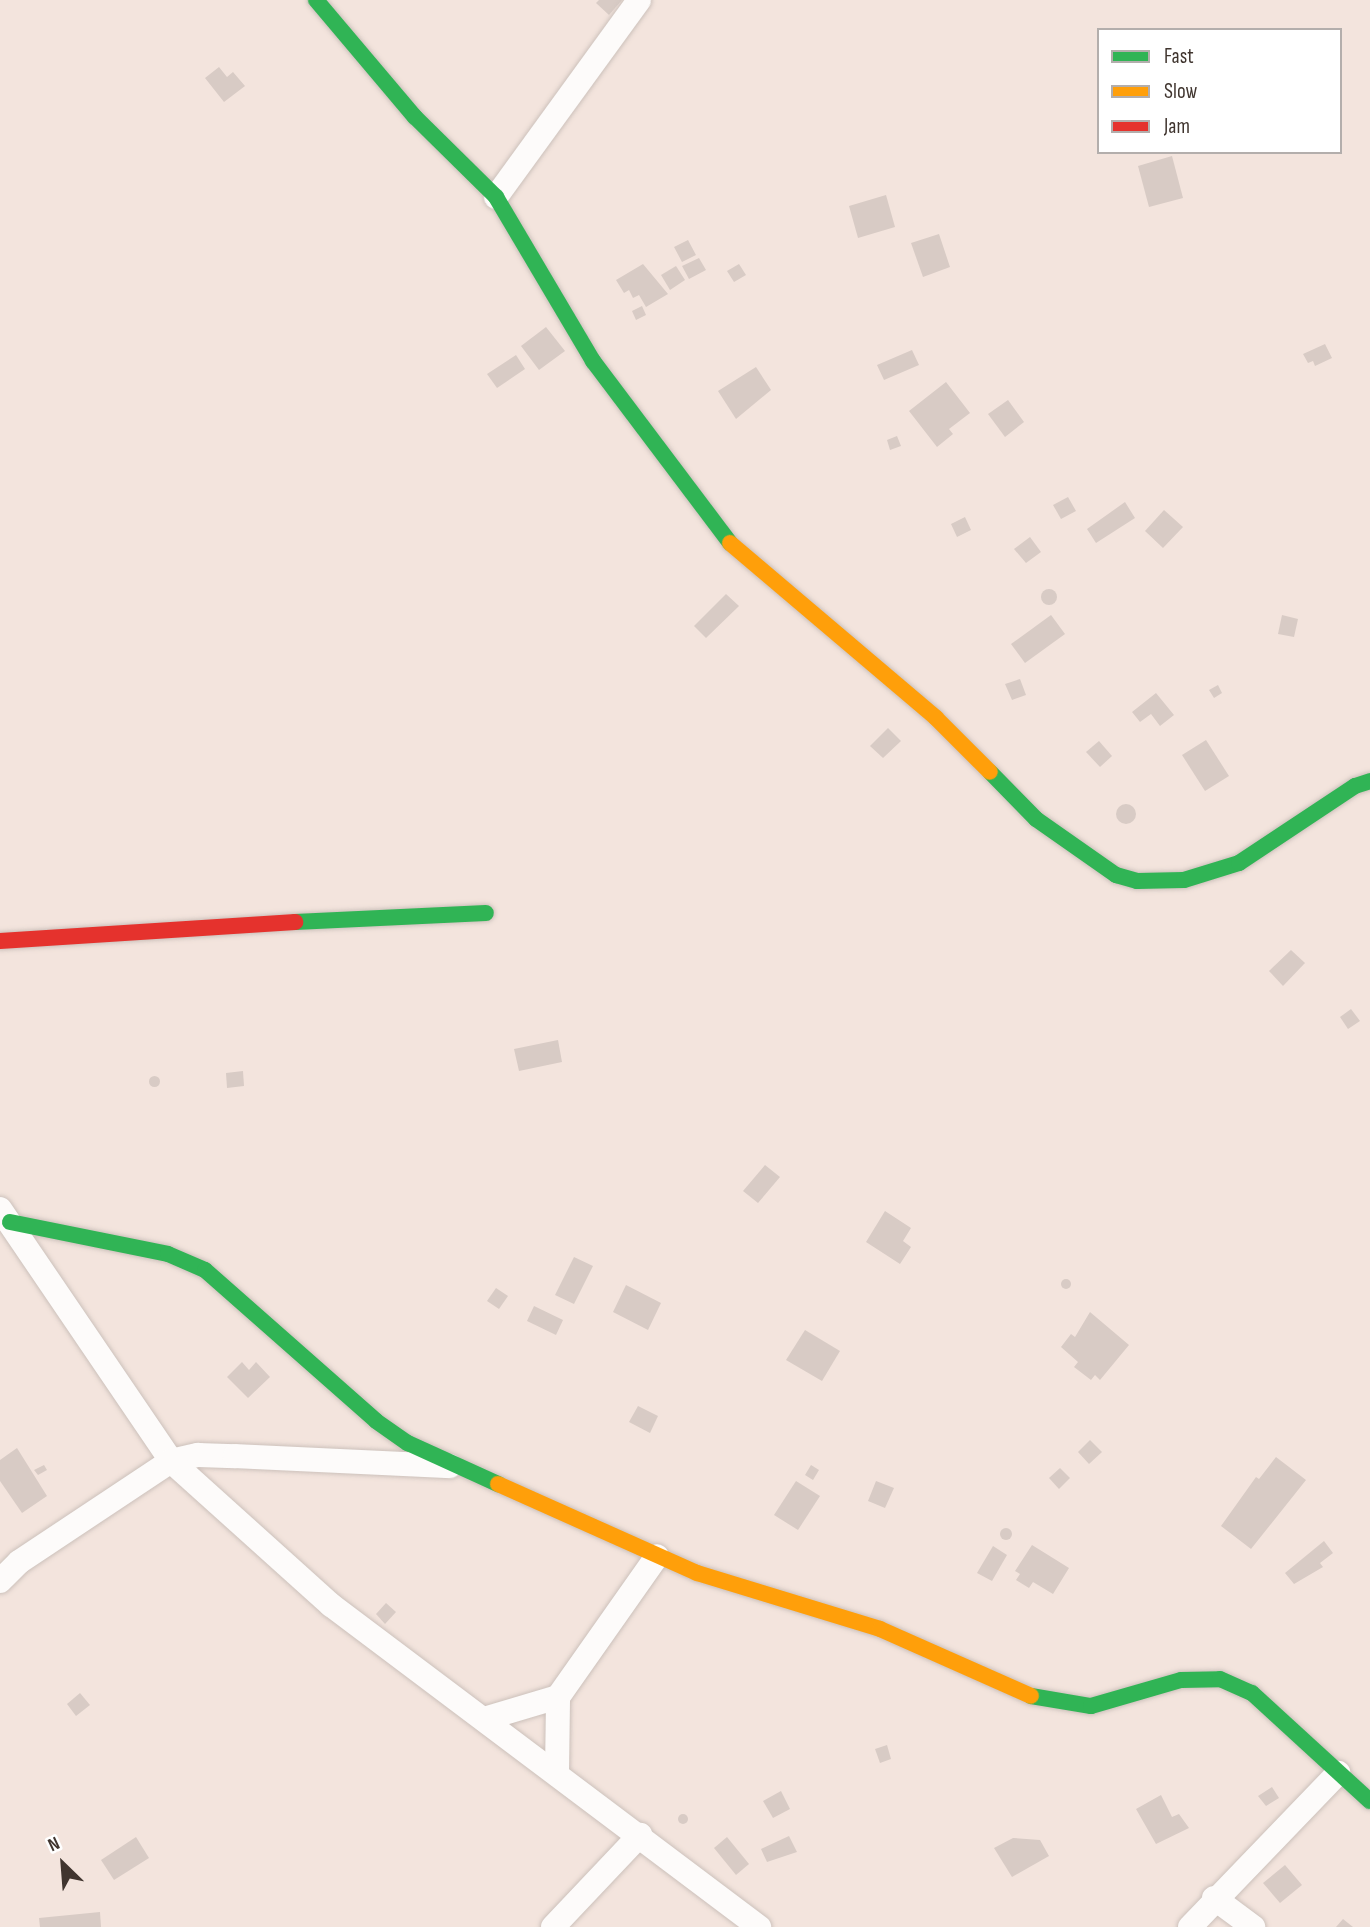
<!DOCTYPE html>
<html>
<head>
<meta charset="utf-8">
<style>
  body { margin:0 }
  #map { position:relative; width:1370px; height:1927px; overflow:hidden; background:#f3e4dd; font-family:"Sofia Sans Condensed",sans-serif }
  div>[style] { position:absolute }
  .building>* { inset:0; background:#d8cbc5 }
  .round { border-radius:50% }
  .roads { filter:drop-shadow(0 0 2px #ccc1bb) drop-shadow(0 0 2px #ccc1bb) }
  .street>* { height:24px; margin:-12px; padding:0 12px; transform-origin:12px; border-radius:12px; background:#fdfbfa }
  .fast>* { height:16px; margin:-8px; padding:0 8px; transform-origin:8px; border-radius:8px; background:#30b455 }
  .slow>* { height:16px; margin:-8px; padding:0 8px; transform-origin:8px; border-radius:8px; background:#ff9f0a }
  .jam>* { height:16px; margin:-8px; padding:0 8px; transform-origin:8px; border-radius:8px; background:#e5322d }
  span { translate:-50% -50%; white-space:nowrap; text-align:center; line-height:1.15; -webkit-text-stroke:5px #fff; paint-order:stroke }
  .legend { position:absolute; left:1097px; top:28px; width:245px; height:126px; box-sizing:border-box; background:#fff; border:2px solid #b3aeac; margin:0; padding:9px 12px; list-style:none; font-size:21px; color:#40352f }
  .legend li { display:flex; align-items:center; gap:14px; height:35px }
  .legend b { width:35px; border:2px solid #b3aeac }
  .north { position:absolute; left:28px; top:1829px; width:70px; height:70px; -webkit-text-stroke:5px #fff; paint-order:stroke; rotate:335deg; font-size:19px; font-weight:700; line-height:28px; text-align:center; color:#40352f }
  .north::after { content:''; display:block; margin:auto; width:24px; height:32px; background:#40352f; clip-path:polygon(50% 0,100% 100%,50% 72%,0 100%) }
</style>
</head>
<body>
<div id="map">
  <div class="building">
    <div style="clip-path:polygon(599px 0,622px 0,609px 15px,596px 3px)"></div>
    <div style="clip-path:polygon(219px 67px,227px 77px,233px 72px,245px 86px,224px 102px,205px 78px)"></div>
    <div style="clip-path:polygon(1172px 156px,1183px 198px,1149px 207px,1138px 166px)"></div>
    <div style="clip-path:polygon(886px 195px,895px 227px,858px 238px,849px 206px)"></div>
    <div style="clip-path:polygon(939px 234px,950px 267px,923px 277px,911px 243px)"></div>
    <div style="clip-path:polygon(688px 240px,696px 255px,682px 262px,674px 247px)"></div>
    <div style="clip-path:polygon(699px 258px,706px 270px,689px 279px,682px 266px)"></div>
    <div style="clip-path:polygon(643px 264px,668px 294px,646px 307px,639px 295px,633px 298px,629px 290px,624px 293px,616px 280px)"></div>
    <div style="clip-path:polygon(739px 264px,746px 275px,734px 282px,727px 271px)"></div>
    <div style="clip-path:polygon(676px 266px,685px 280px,670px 290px,661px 275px)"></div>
    <div style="clip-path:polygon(642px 306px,646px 315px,636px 320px,632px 311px)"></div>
    <div style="clip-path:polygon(546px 327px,565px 351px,539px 370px,521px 346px)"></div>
    <div style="clip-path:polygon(1325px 344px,1332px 358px,1315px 366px,1313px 361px,1308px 363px,1303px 354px)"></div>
    <div style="clip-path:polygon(912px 350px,919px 365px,884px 380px,877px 365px)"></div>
    <div style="clip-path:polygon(516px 355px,525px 369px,497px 388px,487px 374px)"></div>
    <div style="clip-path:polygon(756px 367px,771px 390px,736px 419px,718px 391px)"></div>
    <div style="clip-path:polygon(946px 382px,970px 413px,949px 429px,953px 434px,937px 447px,909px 411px)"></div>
    <div style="clip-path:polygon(1008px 400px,1024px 422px,1005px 437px,988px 414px)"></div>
    <div style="clip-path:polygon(897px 436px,901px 446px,890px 450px,887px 440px)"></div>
    <div style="clip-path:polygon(1068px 497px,1076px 511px,1061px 519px,1053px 505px)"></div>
    <div style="clip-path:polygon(1125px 502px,1135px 518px,1096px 543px,1087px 529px)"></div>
    <div style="clip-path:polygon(1164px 510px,1183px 527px,1163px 548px,1145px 531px)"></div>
    <div style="clip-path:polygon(965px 517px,971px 530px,957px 537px,951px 524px)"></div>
    <div style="clip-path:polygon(1030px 537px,1041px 552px,1026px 563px,1014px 549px)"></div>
    <div class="round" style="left:1041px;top:589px;width:16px;height:16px"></div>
    <div style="clip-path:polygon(726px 594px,739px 606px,706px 638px,694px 626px)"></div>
    <div style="clip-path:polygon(1051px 615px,1065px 634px,1025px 663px,1011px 644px)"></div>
    <div style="clip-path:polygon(1282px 615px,1298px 619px,1294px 637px,1278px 634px)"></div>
    <div style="clip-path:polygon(1020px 679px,1026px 695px,1012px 700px,1005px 684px)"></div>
    <div style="clip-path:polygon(1218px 685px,1222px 693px,1214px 698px,1209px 690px)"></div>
    <div style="clip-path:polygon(1156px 693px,1174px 715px,1160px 726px,1151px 714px,1140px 722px,1132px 712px)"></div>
    <div style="clip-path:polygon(888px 728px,901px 741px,883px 758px,870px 746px)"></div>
    <div style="clip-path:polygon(1206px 740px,1229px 776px,1205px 791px,1182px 755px)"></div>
    <div style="clip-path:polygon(1099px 741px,1112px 756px,1100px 767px,1086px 752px)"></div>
    <div class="round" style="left:1116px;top:804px;width:20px;height:20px"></div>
    <div style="clip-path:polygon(1291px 950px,1305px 963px,1283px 986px,1269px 971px)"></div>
    <div style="clip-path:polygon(1351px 1009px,1360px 1021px,1348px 1029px,1340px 1017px)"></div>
    <div style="clip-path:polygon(558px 1040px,562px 1062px,519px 1071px,514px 1049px)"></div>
    <div style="clip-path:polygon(243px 1071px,244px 1086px,227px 1088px,226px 1073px)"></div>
    <div class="round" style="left:148.5px;top:1075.5px;width:11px;height:11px"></div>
    <div style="clip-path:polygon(765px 1165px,780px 1177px,758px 1203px,743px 1191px)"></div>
    <div style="clip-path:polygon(885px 1211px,911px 1228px,903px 1241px,911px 1247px,900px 1264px,866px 1242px)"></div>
    <div style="clip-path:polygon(574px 1257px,593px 1266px,574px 1304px,555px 1295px)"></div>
    <div class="round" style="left:1061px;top:1279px;width:10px;height:10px"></div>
    <div style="clip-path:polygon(626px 1285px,661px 1303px,648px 1330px,613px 1312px)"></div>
    <div style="clip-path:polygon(496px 1288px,508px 1296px,499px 1309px,487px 1301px)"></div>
    <div style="clip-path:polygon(534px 1306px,563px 1320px,556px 1335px,527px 1321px)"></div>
    <div style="clip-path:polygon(1090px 1312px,1129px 1345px,1100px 1380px,1095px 1375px,1091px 1380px,1074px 1367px,1078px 1362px,1061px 1347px,1071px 1334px,1075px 1337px)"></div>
    <div style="clip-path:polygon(805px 1330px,840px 1351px,822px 1381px,786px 1360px)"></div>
    <div style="clip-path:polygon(242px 1362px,249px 1370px,256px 1362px,270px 1377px,248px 1398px,227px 1377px)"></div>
    <div style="clip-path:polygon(638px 1406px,658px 1416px,650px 1433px,629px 1422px)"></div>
    <div style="clip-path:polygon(1090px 1440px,1102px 1452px,1089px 1464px,1078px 1452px)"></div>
    <div style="clip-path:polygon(17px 1448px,47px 1496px,22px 1513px,0 1481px,0 1460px)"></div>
    <div style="clip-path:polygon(1276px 1457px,1306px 1480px,1251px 1549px,1221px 1526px,1256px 1477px,1259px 1479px)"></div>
    <div style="clip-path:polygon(44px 1465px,47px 1470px,38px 1475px,34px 1470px)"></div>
    <div style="clip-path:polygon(811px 1465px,819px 1470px,813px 1480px,805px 1475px)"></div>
    <div style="clip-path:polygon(1060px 1468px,1070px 1478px,1059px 1489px,1049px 1478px)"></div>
    <div style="clip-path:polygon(796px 1481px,820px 1496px,798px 1530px,774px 1515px)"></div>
    <div style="clip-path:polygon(876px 1481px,894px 1488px,885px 1508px,868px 1501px)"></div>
    <div class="round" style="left:1000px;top:1528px;width:12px;height:12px"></div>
    <div style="clip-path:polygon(1324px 1541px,1333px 1553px,1320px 1563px,1323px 1567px,1294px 1584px,1285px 1573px)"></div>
    <div style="clip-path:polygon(1032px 1545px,1069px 1568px,1053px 1594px,1033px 1582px,1029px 1588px,1016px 1580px,1020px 1574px,1015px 1571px)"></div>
    <div style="clip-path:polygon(993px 1546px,1007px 1555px,992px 1581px,977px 1573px)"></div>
    <div style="clip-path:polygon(386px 1603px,396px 1612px,385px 1624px,376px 1614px)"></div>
    <div style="clip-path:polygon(80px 1693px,90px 1705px,76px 1716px,67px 1704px)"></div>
    <div style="clip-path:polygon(887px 1745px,891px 1759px,880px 1763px,875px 1749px)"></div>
    <div style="clip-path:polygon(1272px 1787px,1279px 1798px,1266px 1806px,1258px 1796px)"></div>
    <div style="clip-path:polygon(781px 1791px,790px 1809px,773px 1818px,763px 1801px)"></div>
    <div style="clip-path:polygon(1161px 1795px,1172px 1817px,1179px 1814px,1189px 1828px,1156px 1844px,1136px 1809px)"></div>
    <div class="round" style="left:678px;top:1814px;width:10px;height:10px"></div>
    <div style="clip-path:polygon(789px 1836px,797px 1852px,767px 1862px,761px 1849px)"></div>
    <div style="clip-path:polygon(136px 1837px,149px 1858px,114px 1880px,101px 1860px)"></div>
    <div style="clip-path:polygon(727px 1837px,749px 1864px,736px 1875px,714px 1848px)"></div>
    <div style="clip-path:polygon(1013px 1838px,1040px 1840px,1049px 1856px,1012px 1877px,994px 1848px)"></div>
    <div style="clip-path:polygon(1285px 1865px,1302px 1885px,1280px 1903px,1263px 1883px)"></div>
    <div style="clip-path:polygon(100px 1912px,101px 1927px,40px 1927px,39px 1918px)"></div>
    <div style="clip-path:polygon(1343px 1919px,1353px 1927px,1336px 1927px)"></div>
  </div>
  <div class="roads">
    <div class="street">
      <div style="left:496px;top:197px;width:243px;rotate:-54deg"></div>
      <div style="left:0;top:1209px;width:305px;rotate:55.8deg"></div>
      <div style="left:171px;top:1461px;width:215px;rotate:42deg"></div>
      <div style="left:331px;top:1605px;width:536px;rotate:36.96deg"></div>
      <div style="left:0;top:1581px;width:27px;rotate:-45deg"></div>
      <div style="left:19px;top:1562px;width:182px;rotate:-33.6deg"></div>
      <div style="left:171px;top:1461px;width:28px;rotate:-13deg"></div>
      <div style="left:198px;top:1455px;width:37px;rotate:2deg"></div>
      <div style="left:235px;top:1456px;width:215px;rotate:2.7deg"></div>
      <div style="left:484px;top:1719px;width:77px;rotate:-16.6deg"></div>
      <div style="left:557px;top:1772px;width:75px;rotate:-89.2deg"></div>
      <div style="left:558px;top:1697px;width:172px;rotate:-54.9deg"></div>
      <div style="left:1214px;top:1898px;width:49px;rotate:36.6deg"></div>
      <div style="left:553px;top:1927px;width:127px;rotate:-46.6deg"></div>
      <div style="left:1190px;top:1927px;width:214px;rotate:-46.1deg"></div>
    </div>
    <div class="fast">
      <div style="left:316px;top:0;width:153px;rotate:49.8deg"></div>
      <div style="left:415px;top:117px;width:114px;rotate:44.6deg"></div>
      <div style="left:496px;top:197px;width:191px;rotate:59.4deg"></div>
      <div style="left:593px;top:361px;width:228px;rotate:53deg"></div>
      <div style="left:990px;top:772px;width:66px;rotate:45.6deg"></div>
      <div style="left:1036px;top:819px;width:98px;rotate:35deg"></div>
      <div style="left:1116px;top:875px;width:22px;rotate:16deg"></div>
      <div style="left:1137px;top:881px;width:47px;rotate:-1.2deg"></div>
      <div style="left:1184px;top:880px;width:58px;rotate:-17.2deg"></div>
      <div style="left:1239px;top:863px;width:139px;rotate:-33.6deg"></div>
      <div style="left:1355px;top:786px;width:16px;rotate:-18deg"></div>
      <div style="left:295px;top:922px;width:191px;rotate:-2.7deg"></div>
      <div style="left:10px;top:1222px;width:161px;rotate:11.4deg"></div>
      <div style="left:168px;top:1254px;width:40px;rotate:23.4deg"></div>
      <div style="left:205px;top:1270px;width:228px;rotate:41.4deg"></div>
      <div style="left:376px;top:1421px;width:39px;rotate:35deg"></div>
      <div style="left:408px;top:1443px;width:99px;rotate:24.5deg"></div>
      <div style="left:1031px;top:1696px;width:61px;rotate:9.5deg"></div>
      <div style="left:1091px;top:1706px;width:94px;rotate:-16.1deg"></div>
      <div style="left:1181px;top:1680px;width:39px;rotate:-1deg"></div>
      <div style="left:1220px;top:1679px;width:35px;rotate:24deg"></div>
      <div style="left:1252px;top:1693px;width:160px;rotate:42.5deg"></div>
    </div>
    <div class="slow">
      <div style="left:730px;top:543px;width:270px;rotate:40.3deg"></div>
      <div style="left:936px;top:718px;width:76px;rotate:45deg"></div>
      <div style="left:498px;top:1484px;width:218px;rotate:24.1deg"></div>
      <div style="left:697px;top:1573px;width:191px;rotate:17deg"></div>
      <div style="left:880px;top:1629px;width:165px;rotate:23.9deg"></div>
    </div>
    <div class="jam">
      <div style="left:0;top:941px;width:296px;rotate:-3.7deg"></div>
    </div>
  </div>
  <ul class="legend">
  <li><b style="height:9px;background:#30b455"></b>Fast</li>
  <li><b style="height:9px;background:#ff9f0a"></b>Slow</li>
  <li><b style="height:9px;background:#e5322d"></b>Jam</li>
  </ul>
  <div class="north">N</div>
</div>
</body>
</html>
